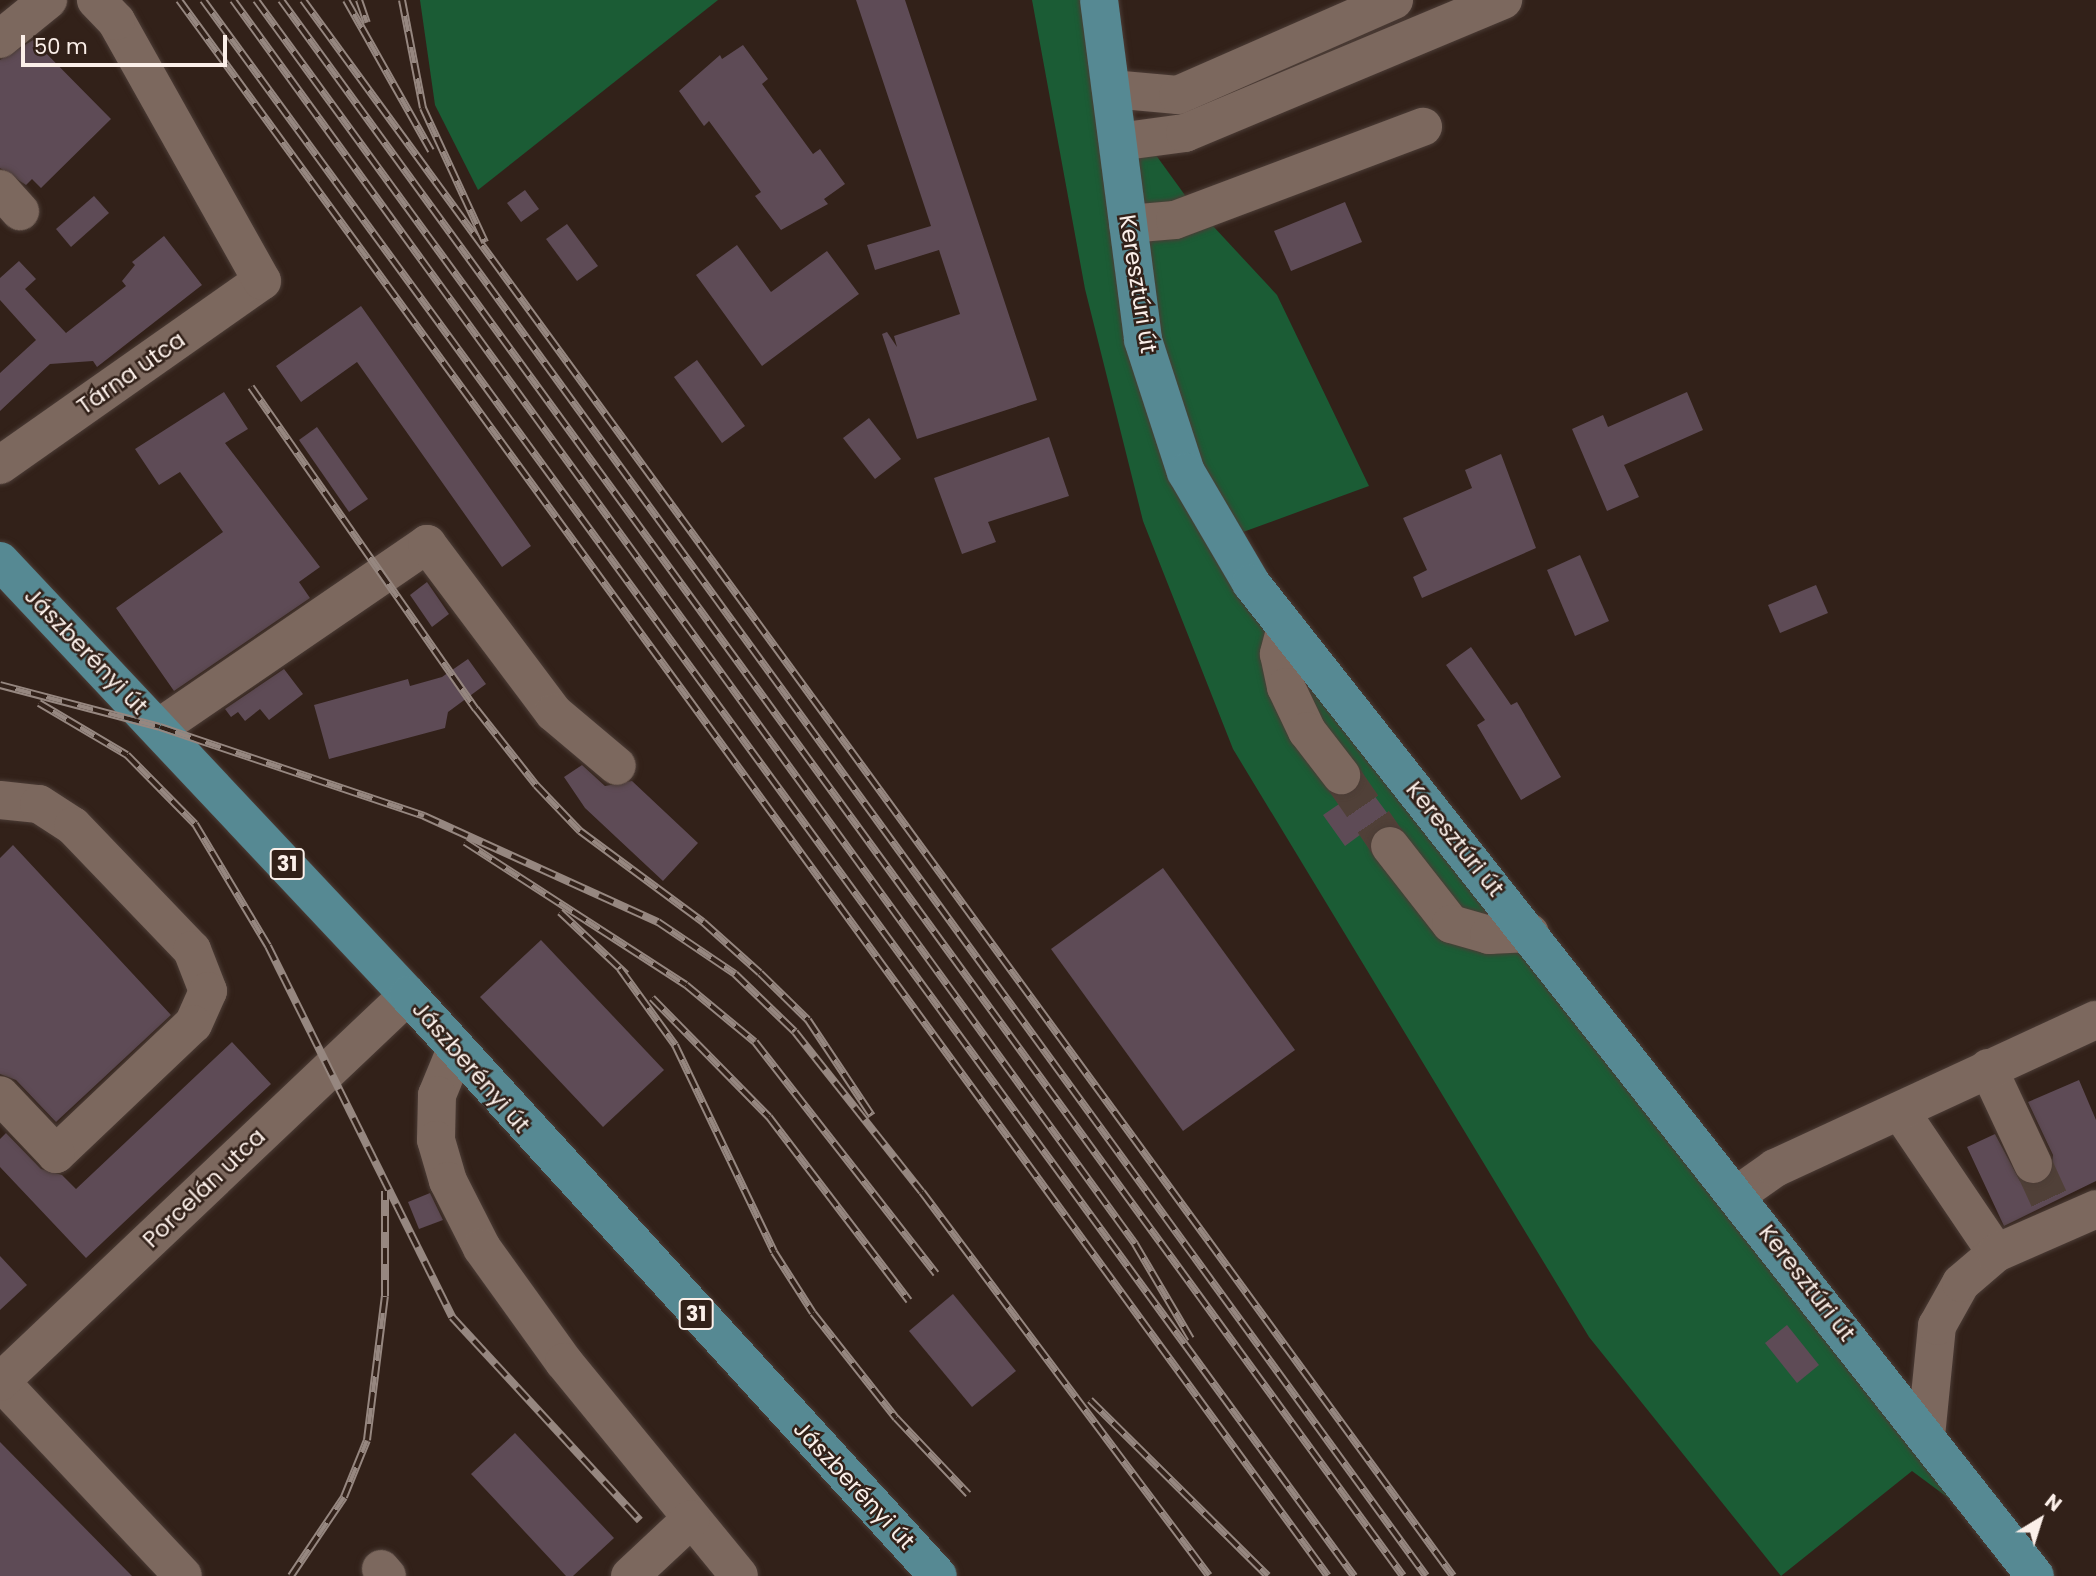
<!DOCTYPE html>
<html>
<head>
<meta charset="utf-8">
<style>
  body { margin:0 }
  #map { position:relative; width:2096px; height:1576px; overflow:hidden; background:#322119; font-family:Poppins,sans-serif }
  div>[style] { position:absolute }
  .green>* { inset:0; background:#1b5c35 }
  .building>* { inset:0; background:#5e4b56 }
  .minor-tunnel>* { height:38px; margin-top:-19px; transform-origin:0; background:repeating-linear-gradient(90deg,#504038 0 38px,transparent 0 57px) }
  .roads { filter:drop-shadow(0 0 2px #4b3c36) drop-shadow(0 0 2px #4b3c36) }
  .minor>* { height:38px; margin:-19px; padding:0 19px; transform-origin:19px; border-radius:19px; background:#7c685e }
  .major>* { height:38px; margin:-19px; padding:0 19px; transform-origin:19px; border-radius:19px; background:#568993 }
  .rail>* { height:8px; margin-top:-4px; transform-origin:0; background:repeating-linear-gradient(90deg,#322119 0 16px,#968780 0 32px); box-sizing:border-box; border-block:2px solid #968780 }
  span { translate:-50% -50%; white-space:nowrap; text-align:center; line-height:1.15; -webkit-text-stroke:5px #322119; paint-order:stroke }
  .shield-label span { padding:2px 5px; background:#322119; border:2px solid; border-radius:5px; -webkit-text-stroke-width:0 }
  .shield-label { font-size:21px; color:#fbefe9; font-weight:700 }
  .street-label { font-size:23px; color:#fbefe9 }
  .north { position:absolute; left:2005px; top:1485px; width:70px; height:70px; -webkit-text-stroke:5px #322119; paint-order:stroke; rotate:38deg; font-size:19px; font-weight:700; line-height:28px; text-align:center; color:#fbefe9 }
  .north::after { content:''; display:block; margin:auto; width:24px; height:32px; background:#fbefe9; clip-path:polygon(50% 0,100% 100%,50% 72%,0 100%) }
  .scale { position:absolute; left:21px; top:35px; width:206px; height:32px; box-sizing:border-box; border:4px solid #fbefe9; border-top:0; padding-left:9px; font-size:21px; line-height:24px; white-space:nowrap; color:#fbefe9; -webkit-text-stroke:5px #322119; paint-order:stroke }
</style>
</head>
<body>
<div id="map">
  <div class="green">
    <div style="clip-path:polygon(420px 0,718px 0,478px 190px,435px 105px)"></div>
    <div style="clip-path:polygon(1032px 0,1099px 0,1119px 104px,1187px 198px,1277px 295px,1369px 486px,1232px 536px,1974px 1517px,1912px 1471px,1781px 1576px,1589px 1337px,1233px 749px,1143px 521px,1085px 289px)"></div>
  </div>
  <div class="building">
    <div style="clip-path:polygon(856px 0,905px 0,1037px 400px,917px 439px,882px 334px,887px 332px,897px 347px,894px 336px,960px 314px,939px 250px,875px 270px,867px 245px,931px 226px)"></div>
    <div style="clip-path:polygon(33px 40px,111px 119px,41px 188px,32px 179px,26px 185px,0 168px,0 60px)"></div>
    <div style="clip-path:polygon(743px 45px,768px 79px,762px 84px,813px 154px,820px 149px,845px 184px,824px 199px,828px 204px,781px 230px,755px 196px,761px 192px,709px 121px,704px 126px,679px 91px,720px 55px,722px 59px)"></div>
    <div style="clip-path:polygon(525px 190px,539px 209px,521px 222px,507px 203px)"></div>
    <div style="clip-path:polygon(94px 196px,109px 213px,71px 247px,56px 229px)"></div>
    <div style="clip-path:polygon(1345px 202px,1362px 242px,1291px 271px,1274px 231px)"></div>
    <div style="clip-path:polygon(567px 224px,598px 266px,577px 281px,546px 239px)"></div>
    <div style="clip-path:polygon(164px 236px,202px 285px,97px 367px,93px 361px,50px 364px,0 411px,0 373px,36px 340px,0 300px,0 278px,19px 261px,36px 279px,25px 289px,66px 333px,126px 286px,122px 281px,135px 265px,132px 262px)"></div>
    <div style="clip-path:polygon(737px 245px,771px 292px,827px 251px,859px 294px,762px 366px,696px 275px)"></div>
    <div style="clip-path:polygon(361px 306px,531px 546px,502px 567px,357px 362px,301px 402px,276px 366px)"></div>
    <div style="clip-path:polygon(697px 360px,745px 426px,722px 443px,674px 377px)"></div>
    <div style="clip-path:polygon(224px 392px,248px 429px,225px 443px,320px 567px,299px 582px,310px 598px,174px 691px,116px 608px,223px 532px,180px 472px,159px 485px,135px 449px)"></div>
    <div style="clip-path:polygon(1687px 392px,1703px 430px,1624px 465px,1639px 497px,1607px 511px,1572px 429px,1603px 415px,1608px 427px)"></div>
    <div style="clip-path:polygon(869px 418px,901px 459px,875px 479px,843px 438px)"></div>
    <div style="clip-path:polygon(317px 427px,368px 499px,349px 512px,299px 440px)"></div>
    <div style="clip-path:polygon(1049px 437px,1069px 496px,988px 522px,996px 542px,962px 554px,934px 478px)"></div>
    <div style="clip-path:polygon(1501px 454px,1536px 548px,1422px 598px,1413px 577px,1427px 570px,1403px 518px,1472px 488px,1465px 470px)"></div>
    <div style="clip-path:polygon(1580px 555px,1609px 621px,1575px 636px,1547px 570px)"></div>
    <div style="clip-path:polygon(427px 582px,449px 614px,432px 627px,410px 595px)"></div>
    <div style="clip-path:polygon(1816px 585px,1828px 613px,1780px 633px,1768px 605px)"></div>
    <div style="clip-path:polygon(1471px 647px,1511px 705px,1517px 702px,1561px 777px,1521px 800px,1477px 725px,1485px 720px,1446px 665px)"></div>
    <div style="clip-path:polygon(468px 659px,486px 684px,448px 712px,445px 728px,329px 759px,314px 705px,408px 679px,410px 686px,442px 677px)"></div>
    <div style="clip-path:polygon(284px 669px,303px 694px,269px 720px,260px 709px,245px 721px,238px 712px,231px 717px,225px 709px)"></div>
    <div style="clip-path:polygon(582px 765px,605px 786px,632px 781px,698px 843px,663px 881px,585px 808px,564px 777px)"></div>
    <div style="clip-path:polygon(1362px 779px,1396px 825px,1377px 828px,1369px 840px,1364px 832px,1345px 846px,1323px 815px,1342px 802px,1338px 796px,1355px 792px)"></div>
    <div style="clip-path:polygon(13px 845px,171px 1015px,56px 1122px,16px 1080px,0 1074px,0 858px)"></div>
    <div style="clip-path:polygon(1163px 868px,1295px 1050px,1183px 1131px,1051px 949px)"></div>
    <div style="clip-path:polygon(541px 940px,664px 1070px,603px 1127px,480px 997px)"></div>
    <div style="clip-path:polygon(232px 1042px,271px 1084px,86px 1258px,0 1167px,0 1139px,6px 1133px,41px 1169px,62px 1175px,76px 1189px)"></div>
    <div style="clip-path:polygon(2079px 1080px,2096px 1120px,2096px 1181px,2004px 1226px,1967px 1147px,1995px 1134px,2020px 1181px,2043px 1183px,2051px 1176px,2053px 1155px,2028px 1102px)"></div>
    <div style="clip-path:polygon(430px 1193px,443px 1220px,419px 1229px,408px 1202px)"></div>
    <div style="clip-path:polygon(0 1256px,27px 1285px,0 1310px)"></div>
    <div style="clip-path:polygon(953px 1294px,1016px 1371px,972px 1407px,909px 1331px)"></div>
    <div style="clip-path:polygon(1787px 1325px,1819px 1365px,1797px 1383px,1765px 1343px)"></div>
    <div style="clip-path:polygon(515px 1433px,614px 1538px,573px 1576px,566px 1576px,471px 1474px)"></div>
    <div style="clip-path:polygon(0 1442px,132px 1576px,0 1576px)"></div>
  </div>
  <div class="minor-tunnel">
    <div style="left:1341px;top:775px;width:86px;rotate:55.4deg"></div>
    <div style="left:2033px;top:1164px;width:41px;rotate:65.3deg"></div>
  </div>
  <div class="roads">
    <div class="minor">
      <div style="left:0;top:39px;width:62px;rotate:-39.1deg"></div>
      <div style="left:1111px;top:89px;width:67px;rotate:5.1deg"></div>
      <div style="left:1178px;top:95px;width:236px;rotate:-23.7deg"></div>
      <div style="left:1118px;top:142px;width:68px;rotate:-7.7deg"></div>
      <div style="left:1185px;top:133px;width:345px;rotate:-22.7deg"></div>
      <div style="left:0;top:189px;width:30px;rotate:48deg"></div>
      <div style="left:1128px;top:224px;width:47px;rotate:-4.9deg"></div>
      <div style="left:1175px;top:220px;width:265px;rotate:-20.6deg"></div>
      <div style="left:0;top:465px;width:320px;rotate:-35.1deg"></div>
      <div style="left:262px;top:281px;width:298px;rotate:-119.3deg"></div>
      <div style="left:116px;top:21px;width:29px;rotate:-134deg"></div>
      <div style="left:1286px;top:627px;width:28px;rotate:105deg"></div>
      <div style="left:1279px;top:654px;width:34px;rotate:78deg"></div>
      <div style="left:1286px;top:687px;width:49px;rotate:64.5deg"></div>
      <div style="left:1307px;top:731px;width:56px;rotate:52.3deg"></div>
      <div style="left:160px;top:727px;width:324px;rotate:-34.4deg"></div>
      <div style="left:427px;top:544px;width:211px;rotate:53.1deg"></div>
      <div style="left:554px;top:713px;width:82px;rotate:40.1deg"></div>
      <div style="left:0;top:800px;width:39px;rotate:6deg"></div>
      <div style="left:39px;top:804px;width:40px;rotate:32.9deg"></div>
      <div style="left:73px;top:826px;width:172px;rotate:46.2deg"></div>
      <div style="left:192px;top:950px;width:44px;rotate:68.7deg"></div>
      <div style="left:208px;top:991px;width:36px;rotate:114deg"></div>
      <div style="left:193px;top:1024px;width:189px;rotate:136.5deg"></div>
      <div style="left:56px;top:1154px;width:81px;rotate:-133.5deg"></div>
      <div style="left:1390px;top:846px;width:99px;rotate:52deg"></div>
      <div style="left:1451px;top:924px;width:40px;rotate:16deg"></div>
      <div style="left:1489px;top:935px;width:41px;rotate:-2.8deg"></div>
      <div style="left:456px;top:1049px;width:50px;rotate:112.4deg"></div>
      <div style="left:437px;top:1095px;width:45px;rotate:91.3deg"></div>
      <div style="left:436px;top:1140px;width:43px;rotate:73.7deg"></div>
      <div style="left:448px;top:1181px;width:75px;rotate:63.1deg"></div>
      <div style="left:482px;top:1248px;width:140px;rotate:54.3deg"></div>
      <div style="left:564px;top:1362px;width:276px;rotate:50.7deg"></div>
      <div style="left:1988px;top:1068px;width:106px;rotate:64.9deg"></div>
      <div style="left:1900px;top:1111px;width:171px;rotate:55.9deg"></div>
      <div style="left:1738px;top:1194px;width:45px;rotate:-35.1deg"></div>
      <div style="left:1775px;top:1168px;width:353px;rotate:-24.8deg"></div>
      <div style="left:0;top:1381px;width:267px;rotate:46.8deg"></div>
      <div style="left:0;top:1382px;width:562px;rotate:-43.49deg"></div>
      <div style="left:1926px;top:1436px;width:111px;rotate:-84.3deg"></div>
      <div style="left:1937px;top:1326px;width:49px;rotate:-60.8deg"></div>
      <div style="left:1961px;top:1283px;width:46px;rotate:-40.6deg"></div>
      <div style="left:1996px;top:1253px;width:109px;rotate:-23.7deg"></div>
      <div style="left:381px;top:1569px;width:9px;rotate:49deg"></div>
      <div style="left:630px;top:1576px;width:83px;rotate:-43.1deg"></div>
    </div>
    <div class="major">
      <div style="left:1099px;top:0;width:343px;rotate:82.6deg"></div>
      <div style="left:1143px;top:340px;width:139px;rotate:72deg"></div>
      <div style="left:1186px;top:472px;width:129px;rotate:59.6deg"></div>
      <div style="left:1251px;top:583px;width:1265px;rotate:51.71deg"></div>
      <div style="left:0;top:561px;width:596px;rotate:46.77deg"></div>
      <div style="left:408px;top:995px;width:786px;rotate:47.63deg"></div>
    </div>
  </div>
  <div class="rail">
    <div style="left:179px;top:0;width:1950px;rotate:53.91deg"></div>
    <div style="left:203px;top:0;width:1952px;rotate:53.86deg"></div>
    <div style="left:233px;top:0;width:1537px;rotate:54.05deg"></div>
    <div style="left:1135px;top:1244px;width:110px;rotate:59.5deg"></div>
    <div style="left:256px;top:0;width:1949px;rotate:53.95deg"></div>
    <div style="left:281px;top:0;width:1948px;rotate:54deg"></div>
    <div style="left:303px;top:0;width:1951px;rotate:53.88deg"></div>
    <div style="left:346px;top:0;width:173px;rotate:60.6deg"></div>
    <div style="left:359px;top:0;width:24px;rotate:71deg"></div>
    <div style="left:402px;top:0;width:110px;rotate:79deg"></div>
    <div style="left:423px;top:108px;width:148px;rotate:65.2deg"></div>
    <div style="left:251px;top:387px;width:393px;rotate:55.1deg"></div>
    <div style="left:476px;top:709px;width:97px;rotate:51.7deg"></div>
    <div style="left:536px;top:785px;width:64px;rotate:46.3deg"></div>
    <div style="left:580px;top:831px;width:153px;rotate:36.5deg"></div>
    <div style="left:703px;top:922px;width:76px;rotate:41.8deg"></div>
    <div style="left:760px;top:973px;width:67px;rotate:44.4deg"></div>
    <div style="left:808px;top:1020px;width:115px;rotate:56.3deg"></div>
    <div style="left:0;top:685px;width:165px;rotate:14.7deg"></div>
    <div style="left:160px;top:727px;width:279px;rotate:18.6deg"></div>
    <div style="left:424px;top:816px;width:257px;rotate:24.4deg"></div>
    <div style="left:658px;top:922px;width:93px;rotate:34deg"></div>
    <div style="left:735px;top:974px;width:83px;rotate:44deg"></div>
    <div style="left:795px;top:1032px;width:204px;rotate:51.6deg"></div>
    <div style="left:922px;top:1192px;width:479px;rotate:53.2deg"></div>
    <div style="left:39px;top:703px;width:102px;rotate:30.6deg"></div>
    <div style="left:127px;top:755px;width:97px;rotate:45.4deg"></div>
    <div style="left:195px;top:824px;width:142px;rotate:59.1deg"></div>
    <div style="left:268px;top:946px;width:414px;rotate:63.6deg"></div>
    <div style="left:452px;top:1317px;width:277px;rotate:47.3deg"></div>
    <div style="left:465px;top:842px;width:263px;rotate:32.9deg"></div>
    <div style="left:686px;top:985px;width:89px;rotate:39.6deg"></div>
    <div style="left:755px;top:1042px;width:294px;rotate:52deg"></div>
    <div style="left:560px;top:912px;width:91px;rotate:43.2deg"></div>
    <div style="left:620px;top:969px;width:94px;rotate:54.1deg"></div>
    <div style="left:675px;top:1045px;width:229px;rotate:64.4deg"></div>
    <div style="left:774px;top:1252px;width:72px;rotate:57.4deg"></div>
    <div style="left:813px;top:1313px;width:134px;rotate:51.7deg"></div>
    <div style="left:896px;top:1418px;width:105px;rotate:46.5deg"></div>
    <div style="left:652px;top:998px;width:167px;rotate:45.5deg"></div>
    <div style="left:769px;top:1117px;width:231px;rotate:52.7deg"></div>
    <div style="left:1090px;top:1400px;width:250px;rotate:44.7deg"></div>
    <div style="left:291px;top:1576px;width:95px;rotate:-56.1deg"></div>
    <div style="left:344px;top:1497px;width:61px;rotate:-68deg"></div>
    <div style="left:367px;top:1440px;width:145px;rotate:-82.9deg"></div>
    <div style="left:385px;top:1296px;width:105px;rotate:-90deg"></div>
  </div>
  <div class="shield-label">
    <span style="left:287px;top:864px">31</span>
    <span style="left:696px;top:1314px">31</span>
  </div>
  <div class="street-label">
    <span style="left:1138px;top:284px;rotate:81deg">Keresztúri út</span>
    <span style="left:131px;top:373px;rotate:-35deg">Tárna utca</span>
    <span style="left:86px;top:651px;rotate:46deg">Jászberényi út</span>
    <span style="left:1455px;top:839px;rotate:51deg">Keresztúri út</span>
    <span style="left:471px;top:1067px;rotate:49deg">Jászberényi út</span>
    <span style="left:204px;top:1188px;rotate:-44deg">Porcelán utca</span>
    <span style="left:1807px;top:1283px;rotate:52deg">Keresztúri út</span>
    <span style="left:854px;top:1485px;rotate:47deg">Jászberényi út</span>
  </div>
  <div class="north">N</div>
  <div class="scale">50 m</div>
</div>
</body>
</html>
